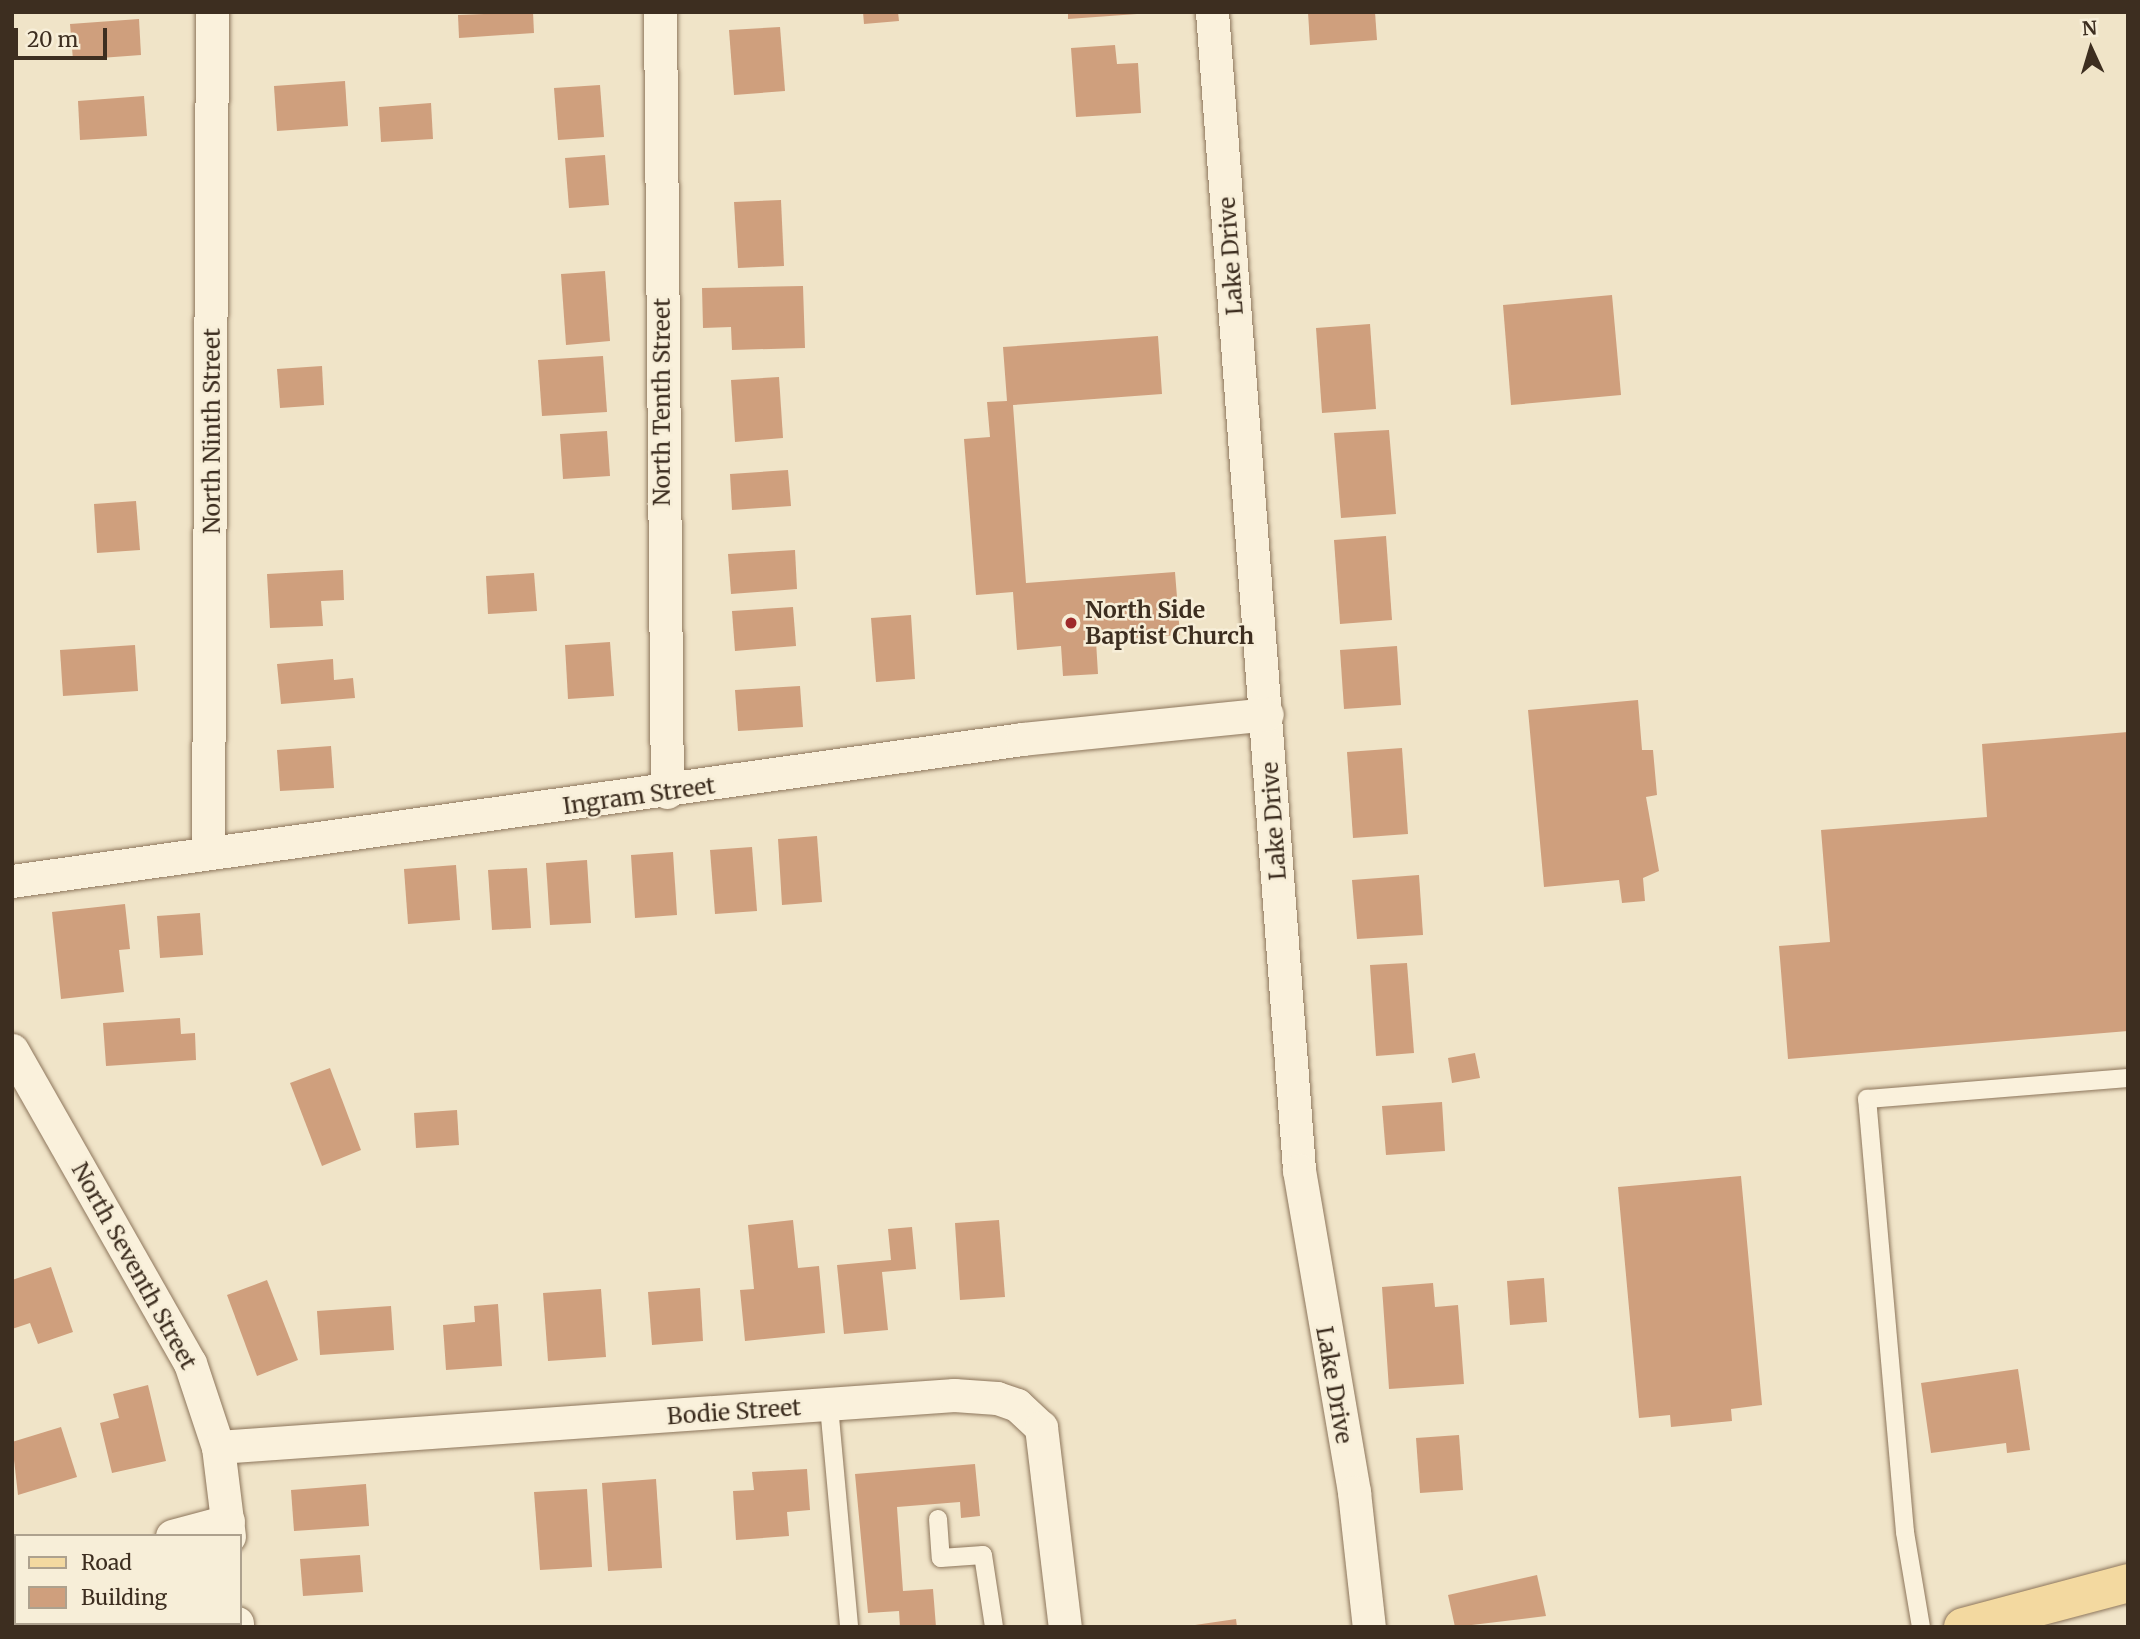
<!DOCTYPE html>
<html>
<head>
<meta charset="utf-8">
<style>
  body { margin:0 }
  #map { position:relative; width:2140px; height:1639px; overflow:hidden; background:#f0e4c8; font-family:Merriweather,serif }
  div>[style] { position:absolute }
  .building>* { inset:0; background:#cf9f7d }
  .roads { filter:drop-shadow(0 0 2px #8d765c) drop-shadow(0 0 2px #8d765c) }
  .lane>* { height:18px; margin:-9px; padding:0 9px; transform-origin:9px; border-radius:9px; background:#faf1dc }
  .street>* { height:33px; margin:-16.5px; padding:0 16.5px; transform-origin:16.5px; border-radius:16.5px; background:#faf1dc }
  .primary>* { height:38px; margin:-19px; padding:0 19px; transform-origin:19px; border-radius:19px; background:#f3d9a0 }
  .dots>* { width:19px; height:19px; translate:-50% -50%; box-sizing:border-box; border:4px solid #f7eed8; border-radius:50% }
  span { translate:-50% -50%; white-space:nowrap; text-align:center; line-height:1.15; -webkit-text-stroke:5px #f7eed8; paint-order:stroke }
  .street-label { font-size:23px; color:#3d2e20 }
  .poi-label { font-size:23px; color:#3d2e20; font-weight:700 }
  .left { translate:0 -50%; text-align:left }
  .frame { position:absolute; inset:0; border:14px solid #3d2e20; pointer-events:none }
  .legend { position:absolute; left:14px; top:1534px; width:228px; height:91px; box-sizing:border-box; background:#f7eed8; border:2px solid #ada18e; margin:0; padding:9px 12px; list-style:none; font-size:21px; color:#3d2e20 }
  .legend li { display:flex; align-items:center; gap:14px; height:35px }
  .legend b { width:35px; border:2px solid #ada18e }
  .north { position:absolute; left:2056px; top:14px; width:70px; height:70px; -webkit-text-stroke:5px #f7eed8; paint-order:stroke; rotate:356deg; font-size:19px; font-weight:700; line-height:28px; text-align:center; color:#3d2e20 }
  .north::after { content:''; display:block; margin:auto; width:24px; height:32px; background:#3d2e20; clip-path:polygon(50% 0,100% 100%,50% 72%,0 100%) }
  .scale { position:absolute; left:14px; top:28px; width:93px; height:32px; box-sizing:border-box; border:4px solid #3d2e20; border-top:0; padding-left:9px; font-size:21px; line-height:24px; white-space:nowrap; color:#3d2e20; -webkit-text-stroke:5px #f7eed8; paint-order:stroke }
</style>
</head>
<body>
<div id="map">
  <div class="building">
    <div style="clip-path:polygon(533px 12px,534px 33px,459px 38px,458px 15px)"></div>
    <div style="clip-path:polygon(863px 12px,898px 12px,899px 21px,864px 24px)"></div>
    <div style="clip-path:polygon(1068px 12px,1136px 12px,1137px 14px,1068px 19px)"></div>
    <div style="clip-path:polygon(1308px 12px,1375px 12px,1377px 40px,1310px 45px)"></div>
    <div style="clip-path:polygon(139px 19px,141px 55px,73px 60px,70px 24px)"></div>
    <div style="clip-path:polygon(780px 27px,785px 91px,734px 95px,729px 30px)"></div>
    <div style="clip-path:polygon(1115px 45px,1117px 64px,1138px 63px,1141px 113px,1076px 117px,1071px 48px)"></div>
    <div style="clip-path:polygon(345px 81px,348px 126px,277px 131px,274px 86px)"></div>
    <div style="clip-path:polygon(600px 85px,604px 137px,558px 140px,554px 88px)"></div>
    <div style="clip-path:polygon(144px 96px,147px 136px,80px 140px,78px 101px)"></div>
    <div style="clip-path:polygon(431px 103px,433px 139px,381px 142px,379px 107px)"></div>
    <div style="clip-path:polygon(605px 155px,609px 205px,569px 208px,565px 158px)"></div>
    <div style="clip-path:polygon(781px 200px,784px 266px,738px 268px,734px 202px)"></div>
    <div style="clip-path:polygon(605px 271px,610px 341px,566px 345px,561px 274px)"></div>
    <div style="clip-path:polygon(803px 286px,805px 348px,732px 350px,731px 327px,703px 328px,702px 288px)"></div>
    <div style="clip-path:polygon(1612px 295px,1621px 395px,1511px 405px,1503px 305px)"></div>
    <div style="clip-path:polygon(1370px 324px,1376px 409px,1322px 413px,1316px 328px)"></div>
    <div style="clip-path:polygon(1158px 336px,1162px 394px,1013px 405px,1026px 583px,1175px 572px,1180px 635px,1096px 641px,1098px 674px,1063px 676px,1061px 646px,1017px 650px,1013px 592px,976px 595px,964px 439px,990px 437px,987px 402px,1007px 401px,1003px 347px)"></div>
    <div style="clip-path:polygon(603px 356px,607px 412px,542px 416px,538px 360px)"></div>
    <div style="clip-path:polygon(322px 366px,324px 405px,280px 408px,277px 369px)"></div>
    <div style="clip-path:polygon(779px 377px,783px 438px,735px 442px,731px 380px)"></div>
    <div style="clip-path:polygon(1389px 430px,1396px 514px,1341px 518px,1334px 433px)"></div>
    <div style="clip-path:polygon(607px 431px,610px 476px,563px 479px,560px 434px)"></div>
    <div style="clip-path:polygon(788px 470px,791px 506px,732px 510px,730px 474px)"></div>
    <div style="clip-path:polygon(136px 501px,140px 550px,97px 553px,94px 504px)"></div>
    <div style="clip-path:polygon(1386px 536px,1392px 620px,1340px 624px,1334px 540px)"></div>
    <div style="clip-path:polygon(795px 550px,797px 589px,731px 594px,728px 554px)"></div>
    <div style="clip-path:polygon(343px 570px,344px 600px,321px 601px,323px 626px,270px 628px,267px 574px)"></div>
    <div style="clip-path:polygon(534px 573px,537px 611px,488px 614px,486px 576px)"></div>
    <div style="clip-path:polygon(793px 607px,796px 646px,735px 651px,732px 611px)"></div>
    <div style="clip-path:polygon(911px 615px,915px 679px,876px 682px,871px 618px)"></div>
    <div style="clip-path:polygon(610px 642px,614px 696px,568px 699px,565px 645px)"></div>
    <div style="clip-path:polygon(135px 645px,138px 691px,63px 696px,60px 650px)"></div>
    <div style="clip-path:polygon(1397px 646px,1401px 705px,1344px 709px,1340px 650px)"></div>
    <div style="clip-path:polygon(333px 659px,334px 680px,353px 678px,355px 698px,281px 704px,277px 664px)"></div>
    <div style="clip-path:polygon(800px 686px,803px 727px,738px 731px,735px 690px)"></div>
    <div style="clip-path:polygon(1638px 700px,1642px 750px,1653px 750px,1657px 795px,1646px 797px,1659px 871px,1643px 878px,1645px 901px,1622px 903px,1619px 880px,1544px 887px,1528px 710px)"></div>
    <div style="clip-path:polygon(2128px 732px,2128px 1031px,1788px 1059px,1779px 946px,1830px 942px,1821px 830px,1987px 817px,1982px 744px)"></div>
    <div style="clip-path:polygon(331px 746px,334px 788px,280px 791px,277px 750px)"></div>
    <div style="clip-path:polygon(1402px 748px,1408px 834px,1353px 838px,1347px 752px)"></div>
    <div style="clip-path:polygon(817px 836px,822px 902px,782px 905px,778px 839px)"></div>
    <div style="clip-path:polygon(752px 847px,757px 911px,715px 914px,710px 850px)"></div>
    <div style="clip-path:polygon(673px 852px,677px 915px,635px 918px,631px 855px)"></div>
    <div style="clip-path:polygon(587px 860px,591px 923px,550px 925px,546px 863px)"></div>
    <div style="clip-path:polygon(456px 865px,460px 920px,408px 924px,404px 869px)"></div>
    <div style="clip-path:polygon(527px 868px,531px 928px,492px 930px,488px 870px)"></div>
    <div style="clip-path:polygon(1419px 875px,1423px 935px,1357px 939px,1352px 880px)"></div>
    <div style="clip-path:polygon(125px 904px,130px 949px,119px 950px,124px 992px,61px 999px,52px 912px)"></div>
    <div style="clip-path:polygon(200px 913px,203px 955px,160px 958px,157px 916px)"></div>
    <div style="clip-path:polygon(1407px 963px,1414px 1053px,1376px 1056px,1370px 965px)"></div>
    <div style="clip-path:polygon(180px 1018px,181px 1034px,195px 1033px,196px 1060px,106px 1066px,103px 1023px)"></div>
    <div style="clip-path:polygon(1475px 1053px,1480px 1078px,1452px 1083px,1448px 1058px)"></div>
    <div style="clip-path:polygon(330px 1068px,361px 1150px,322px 1166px,290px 1083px)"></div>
    <div style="clip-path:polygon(1442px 1102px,1445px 1151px,1386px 1155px,1382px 1106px)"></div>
    <div style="clip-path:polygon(457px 1110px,459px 1145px,416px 1148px,414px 1113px)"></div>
    <div style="clip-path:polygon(1741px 1176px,1762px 1405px,1731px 1409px,1732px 1421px,1671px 1427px,1670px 1415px,1639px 1418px,1618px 1187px)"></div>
    <div style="clip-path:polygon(793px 1220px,798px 1268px,819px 1266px,825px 1333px,745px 1341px,740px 1290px,754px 1289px,748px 1225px)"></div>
    <div style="clip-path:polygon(999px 1220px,1005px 1297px,960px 1300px,955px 1223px)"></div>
    <div style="clip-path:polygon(912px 1227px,916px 1269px,882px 1272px,888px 1330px,844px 1334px,837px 1265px,891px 1260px,888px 1229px)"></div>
    <div style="clip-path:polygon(51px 1267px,73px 1332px,38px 1344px,30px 1323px,12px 1329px,12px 1280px)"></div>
    <div style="clip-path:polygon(1544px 1278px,1547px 1322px,1510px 1325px,1507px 1281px)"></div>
    <div style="clip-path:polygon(267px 1280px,298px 1360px,257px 1376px,227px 1295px)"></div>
    <div style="clip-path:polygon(1433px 1283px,1435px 1307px,1458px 1305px,1464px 1384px,1389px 1389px,1382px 1287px)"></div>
    <div style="clip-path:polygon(700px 1288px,703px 1341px,652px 1345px,648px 1292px)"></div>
    <div style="clip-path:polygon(601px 1289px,606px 1357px,548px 1361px,543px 1293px)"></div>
    <div style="clip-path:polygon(498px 1304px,502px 1366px,446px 1370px,443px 1325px,475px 1322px,474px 1306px)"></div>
    <div style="clip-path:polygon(391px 1306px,394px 1350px,320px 1355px,317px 1311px)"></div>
    <div style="clip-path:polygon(2018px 1369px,2030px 1450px,2007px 1453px,2006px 1443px,1931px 1453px,1921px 1383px)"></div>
    <div style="clip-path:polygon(148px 1385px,166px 1461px,112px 1473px,100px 1423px,119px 1418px,113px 1394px)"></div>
    <div style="clip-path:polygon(61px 1427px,77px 1477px,18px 1495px,12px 1442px)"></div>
    <div style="clip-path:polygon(1459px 1435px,1463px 1490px,1420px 1493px,1416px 1438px)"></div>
    <div style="clip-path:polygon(975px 1464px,980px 1516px,961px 1518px,960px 1502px,897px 1507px,903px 1591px,933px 1589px,936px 1627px,900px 1627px,899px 1611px,868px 1613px,855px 1474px)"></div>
    <div style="clip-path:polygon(807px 1469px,810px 1510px,787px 1512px,789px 1536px,736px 1540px,733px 1491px,754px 1490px,752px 1472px)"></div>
    <div style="clip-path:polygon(656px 1479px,662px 1568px,608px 1571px,602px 1483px)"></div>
    <div style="clip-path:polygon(366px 1484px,369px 1526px,294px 1531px,291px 1490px)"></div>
    <div style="clip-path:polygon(587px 1489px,592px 1567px,540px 1570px,534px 1492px)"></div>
    <div style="clip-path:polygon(360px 1555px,363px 1592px,303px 1596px,300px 1559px)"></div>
    <div style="clip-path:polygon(1537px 1575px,1546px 1616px,1455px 1627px,1448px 1595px)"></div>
    <div style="clip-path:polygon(1236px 1619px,1237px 1627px,1195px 1627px,1195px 1625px)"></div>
    <div style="clip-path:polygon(131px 1623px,181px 1623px,181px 1627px,132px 1627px)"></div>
  </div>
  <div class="roads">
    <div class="lane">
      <div style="left:829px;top:1406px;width:222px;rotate:84.8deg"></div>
      <div style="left:938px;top:1519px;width:39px;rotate:86deg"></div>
      <div style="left:941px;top:1558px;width:42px;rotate:-4.1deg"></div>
      <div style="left:983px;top:1555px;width:73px;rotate:81.3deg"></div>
      <div style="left:1921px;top:1627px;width:96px;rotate:-99.6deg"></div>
      <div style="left:1905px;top:1532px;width:435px;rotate:-95deg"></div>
      <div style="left:1867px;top:1099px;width:262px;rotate:-4.6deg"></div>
    </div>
    <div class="street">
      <div style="left:660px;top:12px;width:780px;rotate:89.49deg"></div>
      <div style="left:1212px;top:12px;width:1161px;rotate:85.7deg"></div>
      <div style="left:1299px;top:1170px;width:327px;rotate:80.3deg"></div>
      <div style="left:1354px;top:1492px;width:136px;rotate:83.7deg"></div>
      <div style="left:208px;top:850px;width:838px;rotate:-89.73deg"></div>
      <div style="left:12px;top:881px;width:1020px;rotate:-8deg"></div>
      <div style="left:1022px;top:739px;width:246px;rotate:-5.8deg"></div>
      <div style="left:12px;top:1050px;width:360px;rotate:60.4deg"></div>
      <div style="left:190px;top:1363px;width:89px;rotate:71.6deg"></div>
      <div style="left:218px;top:1447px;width:90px;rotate:83deg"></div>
      <div style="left:218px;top:1447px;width:738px;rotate:-4.04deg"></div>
      <div style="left:954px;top:1395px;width:43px;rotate:4deg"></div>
      <div style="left:997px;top:1398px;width:21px;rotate:19deg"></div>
      <div style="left:1017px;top:1405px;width:33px;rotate:43deg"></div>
      <div style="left:1041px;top:1427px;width:201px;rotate:83.2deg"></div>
      <div style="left:172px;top:1536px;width:58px;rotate:-15deg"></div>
      <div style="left:12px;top:1577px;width:4px;rotate:-14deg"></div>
      <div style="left:237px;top:1623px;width:4px;rotate:90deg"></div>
    </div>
    <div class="primary">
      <div style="left:1963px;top:1627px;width:171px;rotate:-14.9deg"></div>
    </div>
  </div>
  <div class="dots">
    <div style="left:1071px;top:623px;background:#9e2a2b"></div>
  </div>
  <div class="street-label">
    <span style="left:1231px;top:256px;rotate:-94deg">Lake Drive</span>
    <span style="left:662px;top:402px;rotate:-90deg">North Tenth Street</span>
    <span style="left:212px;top:431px;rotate:-90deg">North Ninth Street</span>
    <span style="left:639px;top:796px;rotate:-8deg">Ingram Street</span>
    <span style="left:1274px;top:821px;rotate:-94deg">Lake Drive</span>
    <span style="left:134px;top:1266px;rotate:61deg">North Seventh Street</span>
    <span style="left:1334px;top:1385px;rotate:80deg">Lake Drive</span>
    <span style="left:734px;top:1412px;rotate:-4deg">Bodie Street</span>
  </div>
  <div class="poi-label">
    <span class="left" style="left:1085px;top:623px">North Side<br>Baptist Church</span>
  </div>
  <div class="frame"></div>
  <ul class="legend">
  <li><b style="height:9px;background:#f3d9a0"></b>Road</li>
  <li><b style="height:19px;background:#cf9f7d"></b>Building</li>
  </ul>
  <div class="north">N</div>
  <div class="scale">20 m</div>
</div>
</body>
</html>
